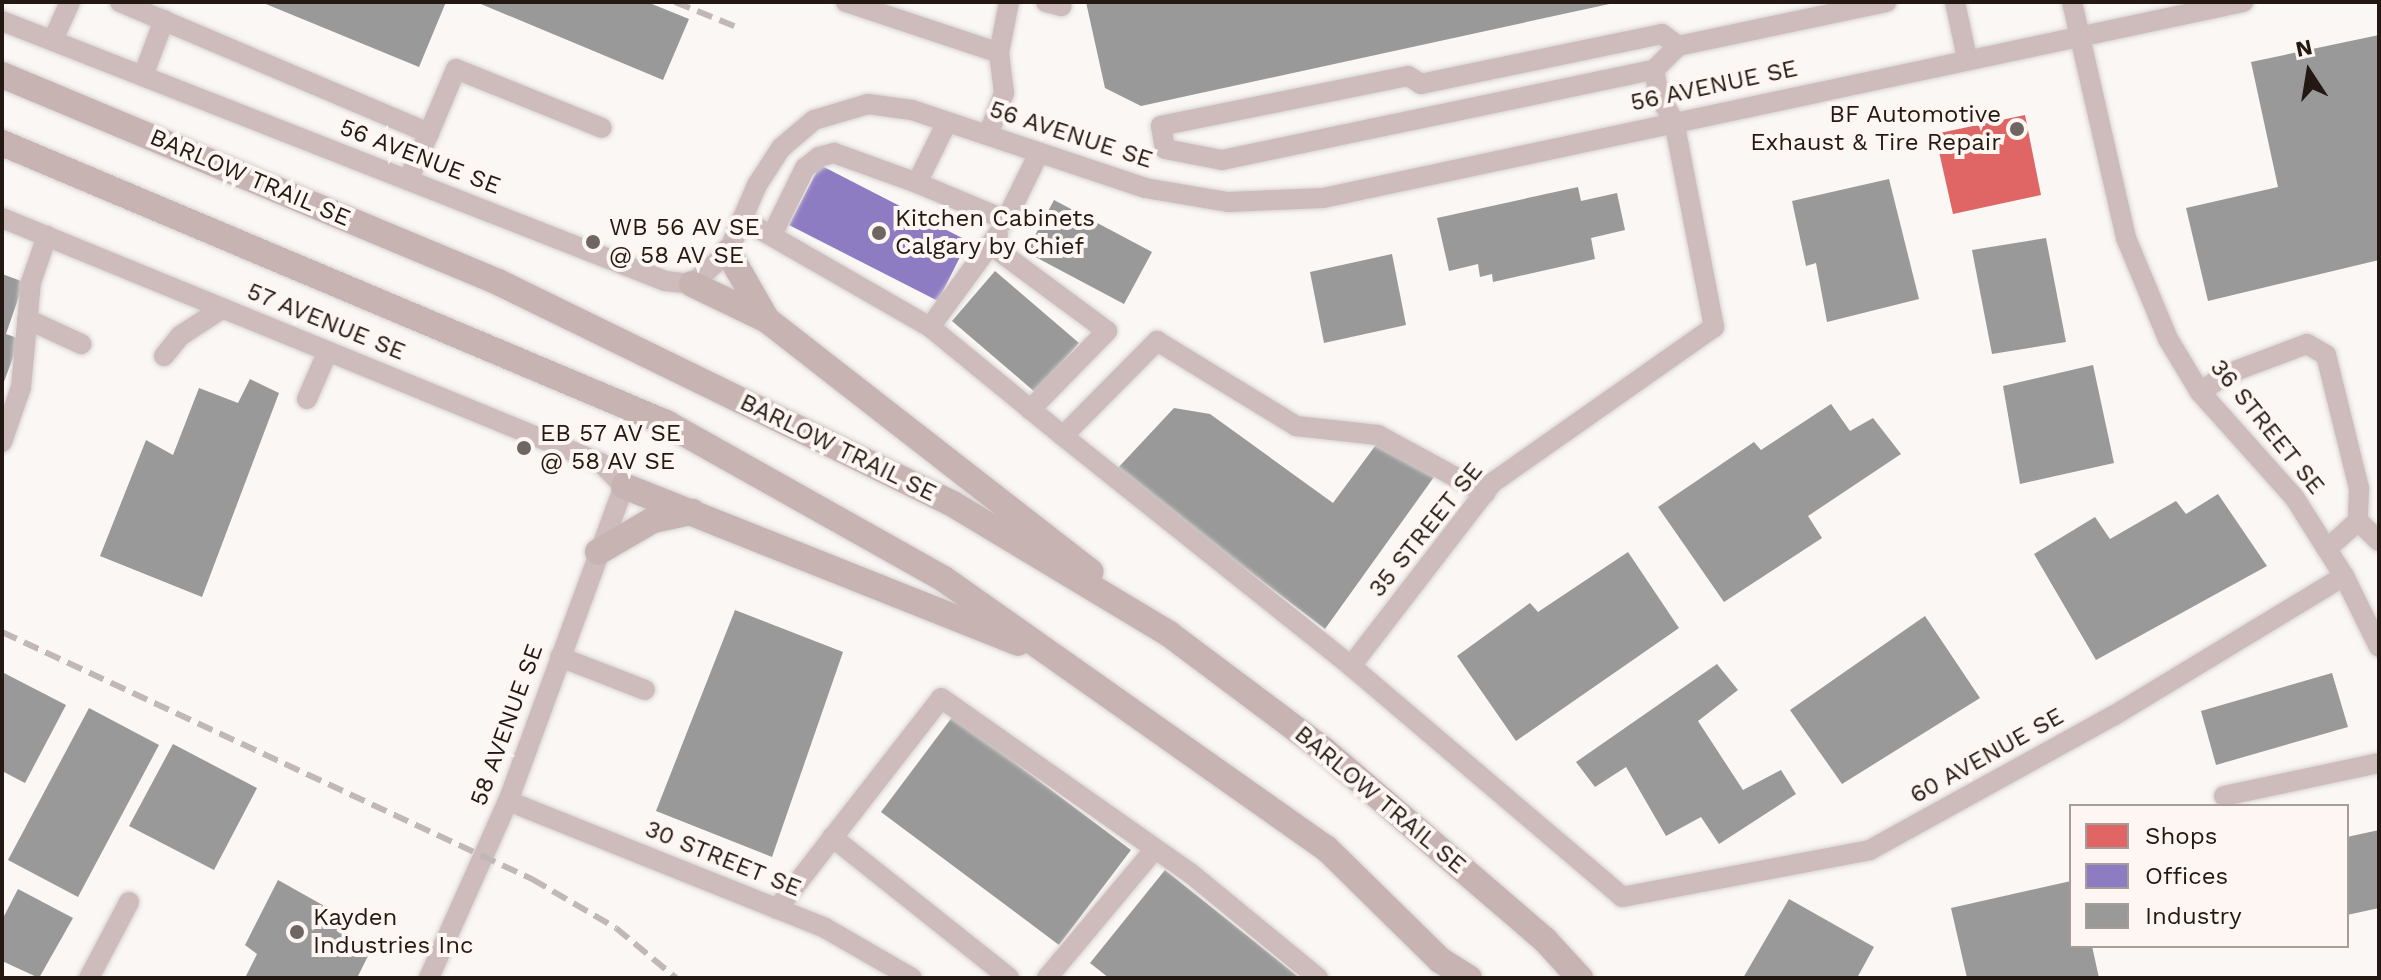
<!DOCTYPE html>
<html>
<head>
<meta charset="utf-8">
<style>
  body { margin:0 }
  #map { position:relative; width:2381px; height:980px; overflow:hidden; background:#faf7f5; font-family:"Work Sans",sans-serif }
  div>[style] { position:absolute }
  .shops>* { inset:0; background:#e06666 }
  .offices>* { inset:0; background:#8e7cc3 }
  .industry>* { inset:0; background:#999 }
  .roads { filter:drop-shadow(0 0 2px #d7d3d2) drop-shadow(0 0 2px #d7d3d2) }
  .minor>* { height:20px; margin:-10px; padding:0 10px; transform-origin:10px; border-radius:10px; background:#cdbcbb }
  .major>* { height:26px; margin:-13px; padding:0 13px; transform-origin:13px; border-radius:13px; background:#c6b3b2 }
  .rail>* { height:6px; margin-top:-3px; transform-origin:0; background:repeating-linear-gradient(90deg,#c1b7b6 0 16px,transparent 0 24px) }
  .dots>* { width:22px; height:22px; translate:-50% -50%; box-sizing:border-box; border:4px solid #fdf6f2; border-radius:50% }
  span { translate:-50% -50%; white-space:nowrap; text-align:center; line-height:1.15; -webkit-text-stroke:8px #fdf6f2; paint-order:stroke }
  .street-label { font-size:24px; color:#241812 }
  .poi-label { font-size:24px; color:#241812 }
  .right { translate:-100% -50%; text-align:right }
  .left { translate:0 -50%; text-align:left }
  .frame { position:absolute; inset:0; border:4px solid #241812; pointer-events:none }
  .legend { position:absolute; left:2069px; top:804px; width:280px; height:144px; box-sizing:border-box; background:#fdf6f2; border:2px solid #a69d98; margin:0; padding:10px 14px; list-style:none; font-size:24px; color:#241812 }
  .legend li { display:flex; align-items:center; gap:16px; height:40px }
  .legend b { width:40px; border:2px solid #a69d98 }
  .north { position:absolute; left:2269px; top:32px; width:80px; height:80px; -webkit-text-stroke:6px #fdf6f2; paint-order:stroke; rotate:348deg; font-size:22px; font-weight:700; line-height:32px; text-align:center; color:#241812 }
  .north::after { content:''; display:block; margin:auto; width:28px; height:36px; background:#241812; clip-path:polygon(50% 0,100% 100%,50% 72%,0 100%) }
</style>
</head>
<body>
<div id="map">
  <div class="shops">
    <div style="clip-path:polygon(2025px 115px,2041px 195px,1953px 214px,1935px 134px)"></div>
  </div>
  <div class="offices">
    <div style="clip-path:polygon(820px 165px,968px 241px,938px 301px,789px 225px)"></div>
  </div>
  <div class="industry">
    <div style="clip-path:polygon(261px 2px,446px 2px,419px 67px)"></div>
    <div style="clip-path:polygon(476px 2px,647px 2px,689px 19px,663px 80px)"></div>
    <div style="clip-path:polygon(1086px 2px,1613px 2px,1614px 3px,1141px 106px,1105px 88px)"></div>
    <div style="clip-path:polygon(2379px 35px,2379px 260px,2208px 301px,2186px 208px,2278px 187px,2251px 62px)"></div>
    <div style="clip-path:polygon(1889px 179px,1919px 299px,1827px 322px,1816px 263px,1806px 266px,1792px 201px)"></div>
    <div style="clip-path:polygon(1578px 187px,1581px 201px,1617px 193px,1625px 230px,1591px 238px,1595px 259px,1493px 282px,1492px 274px,1480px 277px,1478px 264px,1449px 271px,1437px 218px)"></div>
    <div style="clip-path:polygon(1054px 200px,1152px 252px,1124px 304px,1026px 252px)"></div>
    <div style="clip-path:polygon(2046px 238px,2066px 342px,1992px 354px,1972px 250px)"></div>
    <div style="clip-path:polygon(1392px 254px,1406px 325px,1324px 343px,1310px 272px)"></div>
    <div style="clip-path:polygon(995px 271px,1079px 343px,1036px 393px,952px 321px)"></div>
    <div style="clip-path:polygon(2px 274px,24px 282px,6px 334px,20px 339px,2px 387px)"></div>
    <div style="clip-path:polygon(2093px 365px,2114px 463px,2020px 484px,2003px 386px)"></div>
    <div style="clip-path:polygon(250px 379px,279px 393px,202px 597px,100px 556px,146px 440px,173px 455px,199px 388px,238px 403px)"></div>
    <div style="clip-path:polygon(1831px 404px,1850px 431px,1873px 418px,1901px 454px,1808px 516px,1822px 538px,1724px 602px,1658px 507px,1754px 442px,1761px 450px)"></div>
    <div style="clip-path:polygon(1174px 408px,1210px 414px,1333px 503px,1378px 442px,1434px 477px,1325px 629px,1116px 470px)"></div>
    <div style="clip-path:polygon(2218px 494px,2267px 566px,2096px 660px,2034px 554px,2095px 517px,2110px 539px,2176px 501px,2186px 514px)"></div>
    <div style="clip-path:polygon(1628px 552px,1679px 628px,1516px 741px,1457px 656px,1530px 603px,1538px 612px)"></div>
    <div style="clip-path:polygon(735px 610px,843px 652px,772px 857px,656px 811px)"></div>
    <div style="clip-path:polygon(1925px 616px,1980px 698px,1842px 784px,1790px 710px)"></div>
    <div style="clip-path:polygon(1717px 664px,1738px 690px,1698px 721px,1743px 790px,1781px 770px,1796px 794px,1719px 844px,1701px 817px,1666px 836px,1626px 767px,1595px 787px,1576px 762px)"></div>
    <div style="clip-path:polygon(2px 672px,66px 705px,25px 783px,2px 771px)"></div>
    <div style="clip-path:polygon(2332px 673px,2348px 727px,2216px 765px,2201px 711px)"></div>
    <div style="clip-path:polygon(89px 708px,159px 745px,78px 897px,8px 860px)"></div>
    <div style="clip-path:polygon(953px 716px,1131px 850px,1059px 945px,881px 812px)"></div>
    <div style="clip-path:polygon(173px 744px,257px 788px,214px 870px,129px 826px)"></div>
    <div style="clip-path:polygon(2379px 830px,2379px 908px,2347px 915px,2347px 837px)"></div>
    <div style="clip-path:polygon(1165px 870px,1300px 978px,1109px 978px,1090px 963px)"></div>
    <div style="clip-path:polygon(278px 880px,328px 908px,318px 919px,372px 948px,357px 978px,245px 978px,257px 954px,245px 945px)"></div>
    <div style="clip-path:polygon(2071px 881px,2071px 946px,2092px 946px,2099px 978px,1967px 978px,1951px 908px)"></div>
    <div style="clip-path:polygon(18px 889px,73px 918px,39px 978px,2px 961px,2px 920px)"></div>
    <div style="clip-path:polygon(1789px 899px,1874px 947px,1857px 978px,1743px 978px)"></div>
  </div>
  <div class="roads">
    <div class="minor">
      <div style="left:120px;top:2px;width:336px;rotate:23deg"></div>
      <div style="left:429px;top:133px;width:69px;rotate:-67.1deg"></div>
      <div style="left:456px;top:69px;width:157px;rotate:22deg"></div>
      <div style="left:846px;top:2px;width:161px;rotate:18.4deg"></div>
      <div style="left:999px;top:53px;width:52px;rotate:-78.9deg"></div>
      <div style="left:1046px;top:2px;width:16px;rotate:15deg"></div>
      <div style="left:1955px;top:2px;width:57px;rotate:77.9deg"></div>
      <div style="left:2072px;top:2px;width:242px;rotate:77.1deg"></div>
      <div style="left:2126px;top:238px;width:109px;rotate:67.4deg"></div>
      <div style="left:2168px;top:339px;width:62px;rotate:58.9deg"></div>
      <div style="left:2200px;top:392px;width:141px;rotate:48.2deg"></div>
      <div style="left:2294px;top:497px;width:93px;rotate:57.7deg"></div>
      <div style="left:2344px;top:576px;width:79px;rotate:63.8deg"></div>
      <div style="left:2px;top:21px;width:712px;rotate:21.41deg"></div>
      <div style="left:665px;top:281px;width:27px;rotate:6deg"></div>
      <div style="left:692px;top:284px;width:48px;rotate:-41.6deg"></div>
      <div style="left:728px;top:252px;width:73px;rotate:-66.6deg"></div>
      <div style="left:757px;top:185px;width:44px;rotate:-57deg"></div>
      <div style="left:781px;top:148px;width:43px;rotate:-40.3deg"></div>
      <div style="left:814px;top:120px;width:56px;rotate:-16.5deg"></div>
      <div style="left:868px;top:104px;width:44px;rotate:7.8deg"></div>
      <div style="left:912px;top:110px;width:246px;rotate:18.5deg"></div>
      <div style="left:1145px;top:188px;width:84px;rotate:9.6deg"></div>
      <div style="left:1228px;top:202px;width:95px;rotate:-2.4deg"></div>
      <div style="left:1323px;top:198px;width:941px;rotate:-12.03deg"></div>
      <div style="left:53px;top:40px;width:42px;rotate:-65.9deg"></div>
      <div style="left:1678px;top:46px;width:20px;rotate:-143deg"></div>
      <div style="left:1662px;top:34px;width:246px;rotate:168.3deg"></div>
      <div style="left:1421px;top:84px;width:15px;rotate:-148deg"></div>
      <div style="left:1408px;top:76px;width:252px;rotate:168.6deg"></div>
      <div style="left:1161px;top:126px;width:23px;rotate:80deg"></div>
      <div style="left:1165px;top:149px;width:58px;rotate:10.9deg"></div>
      <div style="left:1222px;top:160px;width:441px;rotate:-11.8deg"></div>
      <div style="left:1654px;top:70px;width:26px;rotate:79deg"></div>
      <div style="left:1659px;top:96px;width:29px;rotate:59deg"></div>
      <div style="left:1674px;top:121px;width:210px;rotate:79deg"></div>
      <div style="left:1714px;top:327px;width:271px;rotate:144.9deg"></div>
      <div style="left:1492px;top:483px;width:231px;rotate:127.6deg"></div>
      <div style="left:1351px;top:666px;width:356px;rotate:40.4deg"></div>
      <div style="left:1622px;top:897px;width:252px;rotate:-10.7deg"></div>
      <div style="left:1870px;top:850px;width:277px;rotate:-28.9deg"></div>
      <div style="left:2113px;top:716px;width:270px;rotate:-31.2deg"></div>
      <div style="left:1654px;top:70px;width:34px;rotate:-45deg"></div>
      <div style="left:1678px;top:46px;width:213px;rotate:-11.9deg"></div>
      <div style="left:143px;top:76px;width:60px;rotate:-69.4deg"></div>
      <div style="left:988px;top:135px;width:45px;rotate:-69.1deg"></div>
      <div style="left:1004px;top:93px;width:40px;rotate:-97.1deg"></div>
      <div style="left:408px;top:180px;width:51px;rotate:-65.9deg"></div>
      <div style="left:917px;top:183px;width:96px;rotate:22.6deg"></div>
      <div style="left:1006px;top:220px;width:75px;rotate:-63.8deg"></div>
      <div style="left:2px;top:218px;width:647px;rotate:22.25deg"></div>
      <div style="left:601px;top:463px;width:33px;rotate:45deg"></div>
      <div style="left:624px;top:486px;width:336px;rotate:110.2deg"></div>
      <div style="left:508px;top:801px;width:194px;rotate:114.1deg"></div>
      <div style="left:742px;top:219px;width:217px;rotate:29.9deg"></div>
      <div style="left:930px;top:327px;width:172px;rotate:39.3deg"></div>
      <div style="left:772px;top:235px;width:75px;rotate:-63.8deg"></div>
      <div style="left:805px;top:168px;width:18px;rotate:-38deg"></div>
      <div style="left:819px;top:157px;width:16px;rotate:-15deg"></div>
      <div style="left:834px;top:153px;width:88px;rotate:19.9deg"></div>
      <div style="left:917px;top:183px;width:68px;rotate:-63.8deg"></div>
      <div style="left:992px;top:246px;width:143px;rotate:36.5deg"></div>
      <div style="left:1107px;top:331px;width:110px;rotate:134.3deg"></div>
      <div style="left:27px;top:319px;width:60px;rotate:24.8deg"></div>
      <div style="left:930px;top:327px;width:115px;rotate:-53.8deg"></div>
      <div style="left:164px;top:356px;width:26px;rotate:-51deg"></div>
      <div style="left:180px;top:336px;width:51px;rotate:-33.1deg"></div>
      <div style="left:2200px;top:392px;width:32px;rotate:-34deg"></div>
      <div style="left:2227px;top:374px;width:85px;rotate:-20.6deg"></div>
      <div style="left:2307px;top:344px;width:22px;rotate:30deg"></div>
      <div style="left:2326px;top:355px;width:137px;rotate:76.1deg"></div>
      <div style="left:2359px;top:488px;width:33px;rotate:92deg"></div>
      <div style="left:2358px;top:521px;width:42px;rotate:137.9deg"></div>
      <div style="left:307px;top:399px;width:52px;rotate:-66.4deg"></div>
      <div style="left:2px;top:442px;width:58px;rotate:-70.9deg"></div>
      <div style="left:21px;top:387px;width:105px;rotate:-84.6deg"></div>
      <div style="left:31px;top:282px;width:49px;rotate:-70.8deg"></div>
      <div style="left:2358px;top:521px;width:29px;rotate:44deg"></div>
      <div style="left:560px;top:657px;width:91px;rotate:21.2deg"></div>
      <div style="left:1351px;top:666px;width:369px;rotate:-141.4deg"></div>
      <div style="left:1063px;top:436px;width:134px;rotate:-45.3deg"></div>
      <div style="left:1157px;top:341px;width:163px;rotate:31.4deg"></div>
      <div style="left:1296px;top:426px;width:82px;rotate:6.3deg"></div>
      <div style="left:1378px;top:435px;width:122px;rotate:28.5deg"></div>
      <div style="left:2224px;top:796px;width:158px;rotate:-12deg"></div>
      <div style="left:508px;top:801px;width:341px;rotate:21.8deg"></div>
      <div style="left:825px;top:928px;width:100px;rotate:29.9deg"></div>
      <div style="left:832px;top:837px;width:226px;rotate:38.5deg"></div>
      <div style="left:777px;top:909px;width:267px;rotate:-52.1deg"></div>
      <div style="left:941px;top:698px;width:303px;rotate:35.1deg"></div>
      <div style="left:1189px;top:872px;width:167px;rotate:39.4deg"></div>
      <div style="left:89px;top:978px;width:86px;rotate:-62.2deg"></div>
      <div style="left:1047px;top:978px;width:168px;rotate:-50.1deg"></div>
    </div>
    <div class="major">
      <div style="left:2px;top:75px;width:537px;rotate:22.65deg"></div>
      <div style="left:498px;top:282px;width:506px;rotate:26.01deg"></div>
      <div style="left:953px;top:504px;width:252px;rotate:31deg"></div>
      <div style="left:1169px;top:634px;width:192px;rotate:36.8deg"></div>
      <div style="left:1323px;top:749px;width:293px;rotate:40.7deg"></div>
      <div style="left:1545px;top:940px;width:52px;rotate:47.4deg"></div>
      <div style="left:2px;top:143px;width:721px;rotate:22.86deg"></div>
      <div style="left:666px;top:423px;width:319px;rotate:29.3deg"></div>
      <div style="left:944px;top:579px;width:467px;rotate:35.2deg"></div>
      <div style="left:1326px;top:848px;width:160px;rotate:44.5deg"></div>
      <div style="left:1440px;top:960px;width:34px;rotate:32deg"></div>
      <div style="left:728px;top:252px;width:78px;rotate:60.2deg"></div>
      <div style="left:692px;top:284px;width:83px;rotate:25.6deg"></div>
      <div style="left:767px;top:320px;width:410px;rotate:37.9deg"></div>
      <div style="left:624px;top:486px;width:424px;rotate:21.7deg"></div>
      <div style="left:598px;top:552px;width:64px;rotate:-30.2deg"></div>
      <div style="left:653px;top:520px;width:40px;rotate:-12deg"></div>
    </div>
  </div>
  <div class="rail">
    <div style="left:675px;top:2px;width:69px;rotate:22.1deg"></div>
    <div style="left:2px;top:632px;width:585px;rotate:24.99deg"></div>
    <div style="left:532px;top:879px;width:97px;rotate:30.3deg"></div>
    <div style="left:616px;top:928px;width:78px;rotate:39.8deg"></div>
  </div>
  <div class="dots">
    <div style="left:2017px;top:129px;background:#6f6661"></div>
    <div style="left:879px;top:233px;background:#6f6661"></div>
    <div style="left:593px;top:242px;background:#6f6661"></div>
    <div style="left:524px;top:448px;background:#6f6661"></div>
    <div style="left:297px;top:932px;background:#6f6661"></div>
  </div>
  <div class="street-label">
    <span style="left:1714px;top:86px;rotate:-12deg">56 AVENUE SE</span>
    <span style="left:1071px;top:135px;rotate:18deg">56 AVENUE SE</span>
    <span style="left:420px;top:157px;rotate:21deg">56 AVENUE SE</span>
    <span style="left:250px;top:178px;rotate:23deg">BARLOW TRAIL SE</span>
    <span style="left:326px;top:322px;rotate:22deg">57 AVENUE SE</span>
    <span style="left:2267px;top:427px;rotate:51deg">36 STREET SE</span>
    <span style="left:838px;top:448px;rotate:26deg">BARLOW TRAIL SE</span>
    <span style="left:1426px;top:530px;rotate:-51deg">35 STREET SE</span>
    <span style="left:507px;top:725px;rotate:-70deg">58 AVENUE SE</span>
    <span style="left:1987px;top:756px;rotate:-29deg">60 AVENUE SE</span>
    <span style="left:1380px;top:800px;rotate:40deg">BARLOW TRAIL SE</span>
    <span style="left:723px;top:859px;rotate:22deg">30 STREET SE</span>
  </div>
  <div class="poi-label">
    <span class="right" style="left:2001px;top:129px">BF Automotive<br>Exhaust &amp; Tire Repair</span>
    <span class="left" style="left:895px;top:233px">Kitchen Cabinets<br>Calgary by Chief</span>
    <span class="left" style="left:609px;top:242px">WB 56 AV SE<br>@ 58 AV SE</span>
    <span class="left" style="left:540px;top:448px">EB 57 AV SE<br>@ 58 AV SE</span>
    <span class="left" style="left:313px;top:932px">Kayden<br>Industries Inc</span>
  </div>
  <div class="frame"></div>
  <ul class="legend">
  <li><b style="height:22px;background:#e06666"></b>Shops</li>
  <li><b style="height:22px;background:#8e7cc3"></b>Offices</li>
  <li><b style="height:22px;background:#999"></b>Industry</li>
  </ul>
  <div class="north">N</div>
</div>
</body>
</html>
